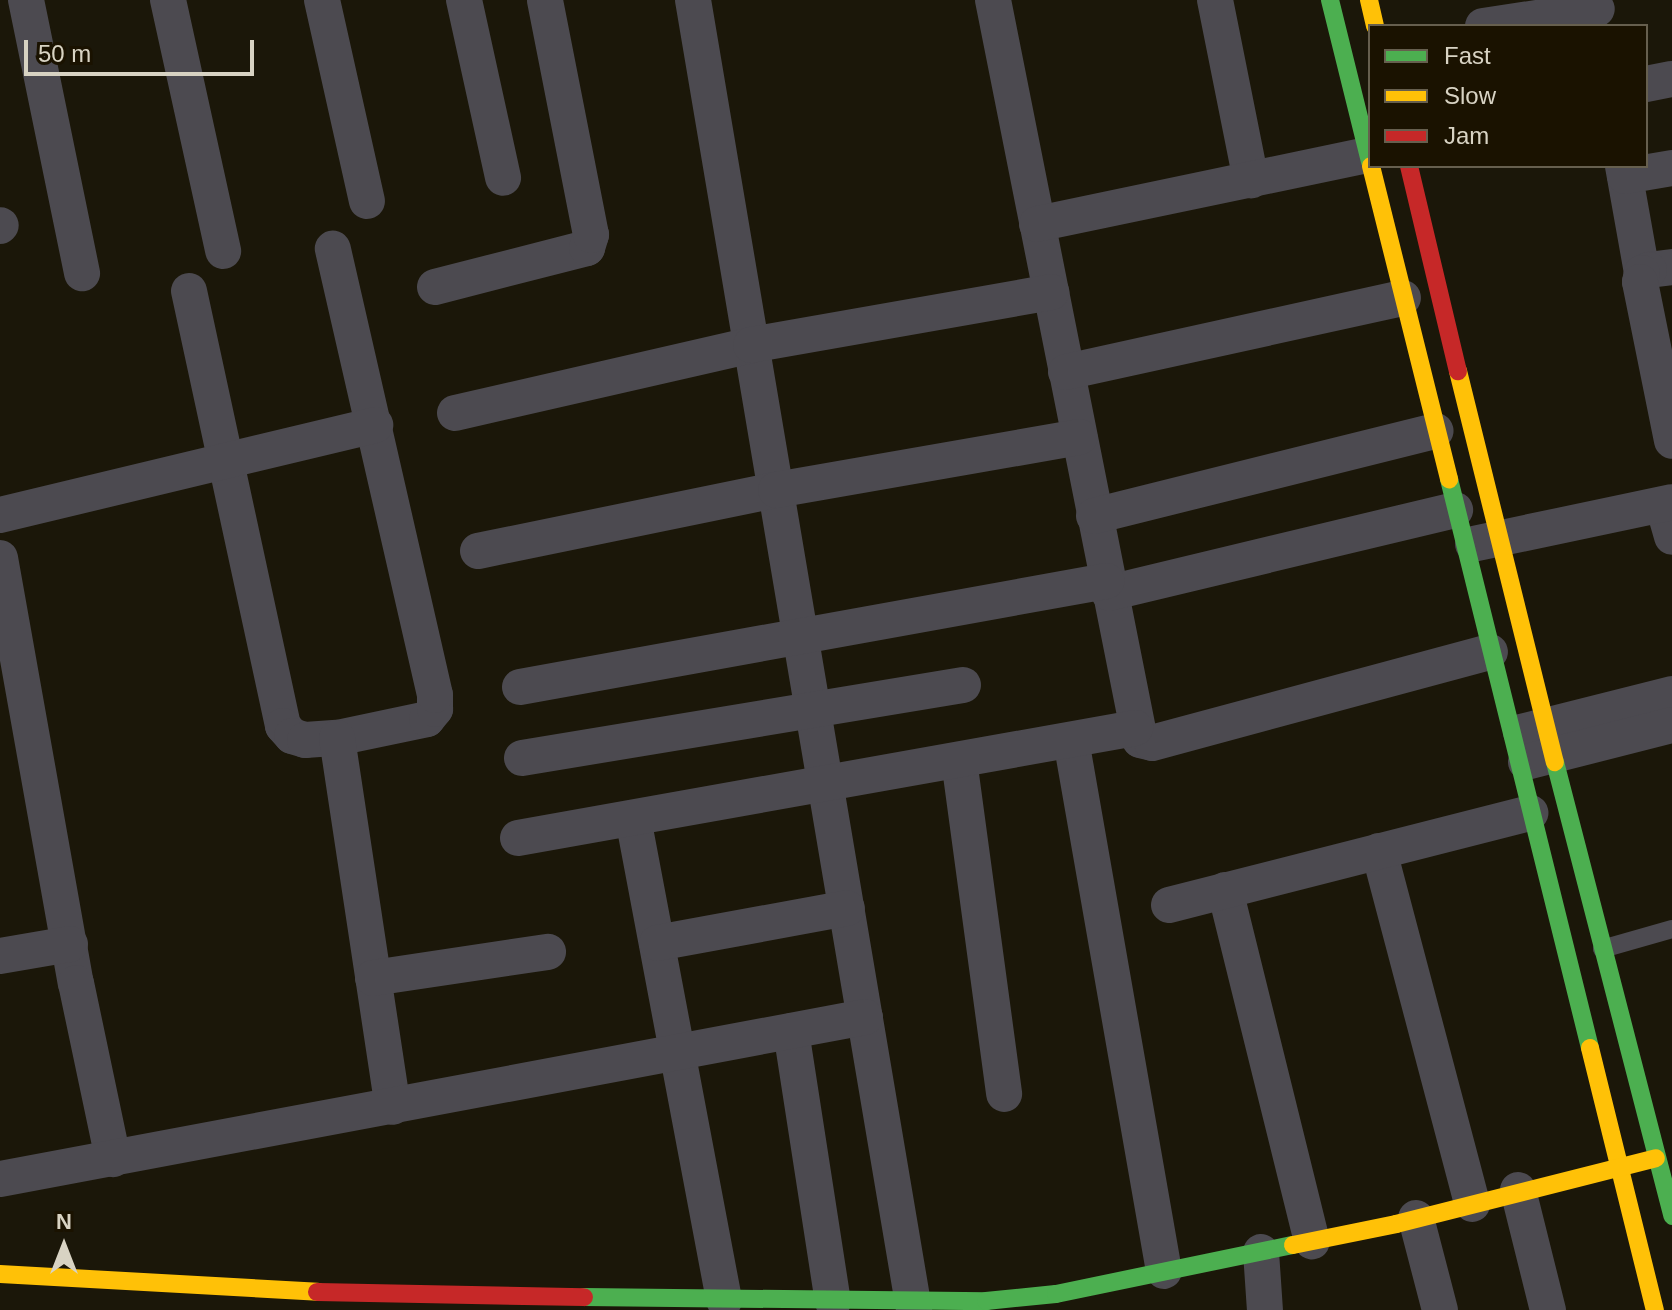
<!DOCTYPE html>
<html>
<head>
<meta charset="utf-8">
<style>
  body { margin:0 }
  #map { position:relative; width:1672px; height:1310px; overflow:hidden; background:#1b1709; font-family:Helvetica,sans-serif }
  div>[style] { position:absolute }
  .lane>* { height:18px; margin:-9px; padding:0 9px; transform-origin:9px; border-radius:9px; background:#4c4a50 }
  .street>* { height:36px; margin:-18px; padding:0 18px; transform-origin:18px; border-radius:18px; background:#4c4a50 }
  .fast>* { height:18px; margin:-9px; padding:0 9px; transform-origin:9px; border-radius:9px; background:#4caf50 }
  .slow>* { height:18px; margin:-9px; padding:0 9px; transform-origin:9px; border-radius:9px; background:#ffc107 }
  .jam>* { height:18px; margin:-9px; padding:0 9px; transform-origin:9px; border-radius:9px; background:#c62828 }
  span { translate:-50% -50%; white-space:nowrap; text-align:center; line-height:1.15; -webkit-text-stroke:8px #1a1200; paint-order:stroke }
  .legend { position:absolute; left:1368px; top:24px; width:280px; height:144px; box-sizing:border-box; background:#1a1200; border:2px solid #665f4e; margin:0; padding:10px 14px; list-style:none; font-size:24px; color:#d8d3c3 }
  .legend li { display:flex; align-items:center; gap:16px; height:40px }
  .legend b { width:40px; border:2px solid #665f4e }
  .north { position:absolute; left:24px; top:1206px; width:80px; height:80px; -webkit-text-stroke:6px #1a1200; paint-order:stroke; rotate:0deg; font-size:22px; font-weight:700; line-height:32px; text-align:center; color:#d8d3c3 }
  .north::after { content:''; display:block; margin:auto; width:28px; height:36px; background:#d8d3c3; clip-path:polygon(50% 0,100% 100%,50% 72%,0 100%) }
  .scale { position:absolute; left:24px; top:40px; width:230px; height:36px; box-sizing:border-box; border:4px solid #d8d3c3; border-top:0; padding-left:10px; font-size:24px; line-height:28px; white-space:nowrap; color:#d8d3c3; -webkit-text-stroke:6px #1a1200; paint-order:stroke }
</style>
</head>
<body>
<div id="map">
  <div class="lane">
    <div style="left:1602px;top:949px;width:73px;rotate:-15.9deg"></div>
  </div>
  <div class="street">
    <div style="left:26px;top:0;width:279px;rotate:78.4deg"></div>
    <div style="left:168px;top:0;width:257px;rotate:77.6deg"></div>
    <div style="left:322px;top:0;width:206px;rotate:77.4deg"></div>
    <div style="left:464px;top:0;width:182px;rotate:77.6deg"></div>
    <div style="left:693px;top:0;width:1329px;rotate:80.42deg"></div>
    <div style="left:993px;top:0;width:754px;rotate:78.76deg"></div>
    <div style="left:1140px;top:740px;width:12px;rotate:14deg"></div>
    <div style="left:1152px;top:743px;width:350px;rotate:-15.1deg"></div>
    <div style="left:1215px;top:0;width:184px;rotate:78.7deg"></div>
    <div style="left:1483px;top:26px;width:115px;rotate:-8.5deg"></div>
    <div style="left:1646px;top:84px;width:26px;rotate:-11deg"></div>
    <div style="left:1623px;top:166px;width:109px;rotate:79.9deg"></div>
    <div style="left:1625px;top:176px;width:48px;rotate:-9.7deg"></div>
    <div style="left:1037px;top:224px;width:338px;rotate:-11.8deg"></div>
    <div style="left:0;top:226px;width:1px;rotate:-45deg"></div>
    <div style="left:1672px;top:267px;width:23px;rotate:173deg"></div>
    <div style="left:1649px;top:270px;width:8px;rotate:157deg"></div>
    <div style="left:1642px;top:273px;width:9px;rotate:103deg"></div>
    <div style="left:1640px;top:282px;width:162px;rotate:78.6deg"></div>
    <div style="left:435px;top:287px;width:157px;rotate:-14.4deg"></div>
    <div style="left:587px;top:248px;width:14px;rotate:-73deg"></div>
    <div style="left:591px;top:235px;width:239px;rotate:-101.1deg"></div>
    <div style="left:189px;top:291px;width:445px;rotate:77.8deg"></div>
    <div style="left:283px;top:726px;width:13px;rotate:48deg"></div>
    <div style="left:292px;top:736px;width:14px;rotate:17deg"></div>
    <div style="left:305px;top:740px;width:32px;rotate:-4deg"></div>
    <div style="left:337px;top:738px;width:92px;rotate:-11.9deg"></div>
    <div style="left:427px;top:719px;width:13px;rotate:-51deg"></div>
    <div style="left:435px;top:709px;width:14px;rotate:-90deg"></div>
    <div style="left:435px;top:695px;width:458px;rotate:-102.9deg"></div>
    <div style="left:1066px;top:372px;width:345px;rotate:-12.4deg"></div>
    <div style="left:455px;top:413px;width:304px;rotate:-12.9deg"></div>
    <div style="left:751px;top:345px;width:305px;rotate:-10deg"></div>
    <div style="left:1663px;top:505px;width:33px;rotate:74deg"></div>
    <div style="left:0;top:515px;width:386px;rotate:-13.5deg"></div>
    <div style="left:1094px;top:516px;width:352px;rotate:-14deg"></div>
    <div style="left:1473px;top:544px;width:203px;rotate:-11.9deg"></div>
    <div style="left:478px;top:551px;width:304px;rotate:-11.6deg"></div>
    <div style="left:776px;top:490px;width:308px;rotate:-9.9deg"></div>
    <div style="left:0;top:558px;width:432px;rotate:79.9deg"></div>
    <div style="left:76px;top:983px;width:180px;rotate:78.1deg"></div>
    <div style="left:1109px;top:593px;width:356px;rotate:-13.5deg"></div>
    <div style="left:520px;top:687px;width:596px;rotate:-10.25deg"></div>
    <div style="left:1521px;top:732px;width:156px;rotate:-14.1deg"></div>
    <div style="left:337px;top:738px;width:373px;rotate:81.4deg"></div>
    <div style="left:1071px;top:740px;width:539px;rotate:80.07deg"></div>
    <div style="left:522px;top:758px;width:447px;rotate:-9.4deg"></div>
    <div style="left:959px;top:760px;width:337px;rotate:82.3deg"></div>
    <div style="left:1526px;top:762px;width:151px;rotate:-14.2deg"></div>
    <div style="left:633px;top:818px;width:491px;rotate:79.3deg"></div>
    <div style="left:518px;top:838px;width:627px;rotate:-10.11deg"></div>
    <div style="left:1379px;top:851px;width:365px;rotate:75.2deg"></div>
    <div style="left:1225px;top:890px;width:362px;rotate:76.1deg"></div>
    <div style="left:1169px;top:905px;width:373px;rotate:-14.3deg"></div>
    <div style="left:657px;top:943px;width:193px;rotate:-10.4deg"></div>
    <div style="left:0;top:956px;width:71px;rotate:-9.7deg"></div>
    <div style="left:373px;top:978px;width:177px;rotate:-8.5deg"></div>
    <div style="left:791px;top:1031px;width:274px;rotate:81.2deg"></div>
    <div style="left:0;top:1179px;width:880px;rotate:-10.61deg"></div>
    <div style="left:1518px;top:1190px;width:124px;rotate:76deg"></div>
    <div style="left:1416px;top:1218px;width:95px;rotate:75.4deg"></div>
    <div style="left:1261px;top:1252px;width:58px;rotate:86.1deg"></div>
  </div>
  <div class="fast">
    <div style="left:1330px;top:0;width:167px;rotate:76.1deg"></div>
    <div style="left:1449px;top:479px;width:586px;rotate:76.08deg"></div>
    <div style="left:1555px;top:762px;width:469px;rotate:75.5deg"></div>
    <div style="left:584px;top:1297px;width:402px;rotate:0.6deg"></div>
    <div style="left:986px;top:1301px;width:70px;rotate:-5.7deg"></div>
    <div style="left:1056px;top:1294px;width:242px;rotate:-11.7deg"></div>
  </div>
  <div class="slow">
    <div style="left:1369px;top:0;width:27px;rotate:77deg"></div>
    <div style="left:1371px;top:166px;width:323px;rotate:76deg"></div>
    <div style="left:1458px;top:371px;width:403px;rotate:76.1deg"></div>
    <div style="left:1590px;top:1048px;width:270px;rotate:76.1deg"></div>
    <div style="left:1293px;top:1245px;width:105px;rotate:-11.5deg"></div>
    <div style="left:1396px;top:1224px;width:268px;rotate:-14.2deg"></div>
    <div style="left:0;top:1274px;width:318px;rotate:3.2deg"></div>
  </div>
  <div class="jam">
    <div style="left:1409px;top:166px;width:211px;rotate:76.6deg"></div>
    <div style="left:317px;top:1292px;width:267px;rotate:1.1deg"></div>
  </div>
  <ul class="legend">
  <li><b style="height:10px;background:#4caf50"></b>Fast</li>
  <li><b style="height:10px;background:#ffc107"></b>Slow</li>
  <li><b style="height:10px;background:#c62828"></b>Jam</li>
  </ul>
  <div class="north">N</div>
  <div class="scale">50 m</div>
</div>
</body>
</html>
